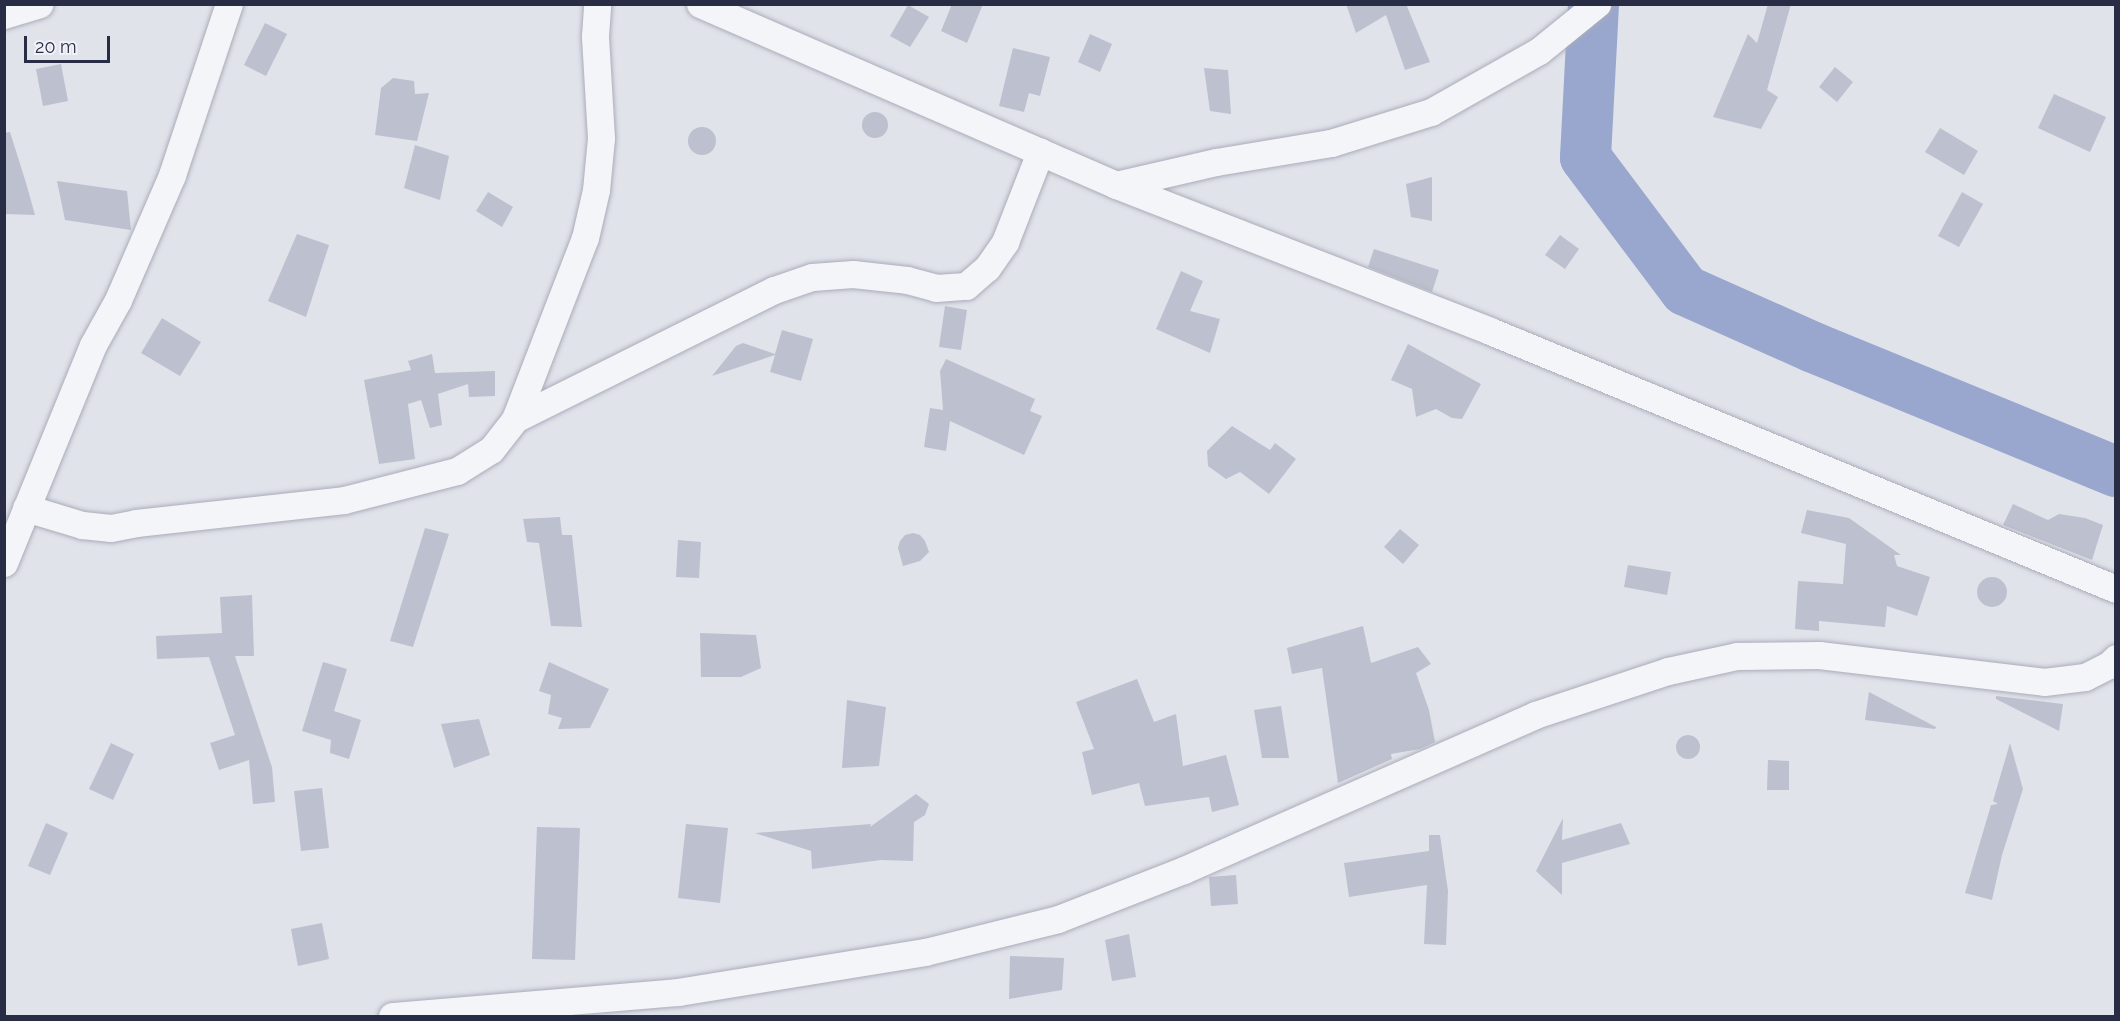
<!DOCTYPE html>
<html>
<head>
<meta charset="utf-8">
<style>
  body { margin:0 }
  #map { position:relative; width:2120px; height:1021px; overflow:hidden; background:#e1e3eb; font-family:Raleway,sans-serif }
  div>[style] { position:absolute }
  .river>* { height:51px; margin:-25.5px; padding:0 25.5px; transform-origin:25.5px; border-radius:25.5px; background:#99a7ce }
  .building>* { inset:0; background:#bdc0ce }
  .round { border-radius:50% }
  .roads { filter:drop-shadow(0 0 2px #aaacb9) drop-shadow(0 0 2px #aaacb9) }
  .street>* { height:27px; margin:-13.5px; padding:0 13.5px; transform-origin:13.5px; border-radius:13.5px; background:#f4f5f9 }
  span { translate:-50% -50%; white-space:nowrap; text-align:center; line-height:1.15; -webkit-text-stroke:5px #f1f2f8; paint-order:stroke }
  .frame { position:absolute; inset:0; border:6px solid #282c44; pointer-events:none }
  .scale { position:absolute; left:24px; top:36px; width:86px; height:27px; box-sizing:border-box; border:3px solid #282c44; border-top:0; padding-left:8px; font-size:18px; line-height:21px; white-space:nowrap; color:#282c44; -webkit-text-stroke:4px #f1f2f8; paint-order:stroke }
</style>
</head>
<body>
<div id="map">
  <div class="river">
    <div style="left:1593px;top:4px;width:153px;rotate:93deg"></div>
    <div style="left:1585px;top:157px;width:166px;rotate:53.1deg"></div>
    <div style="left:1685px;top:290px;width:140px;rotate:24deg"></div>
    <div style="left:1813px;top:347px;width:327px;rotate:22.3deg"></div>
  </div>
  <div class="building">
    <div style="clip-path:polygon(952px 4px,983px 4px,967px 43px,941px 31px)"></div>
    <div style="clip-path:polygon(1346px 4px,1406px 4px,1430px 62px,1405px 70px,1386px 15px,1356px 33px)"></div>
    <div style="clip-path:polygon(1768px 4px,1791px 4px,1767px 90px,1778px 97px,1761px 129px,1713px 117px,1748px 34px,1757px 43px)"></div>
    <div style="clip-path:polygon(908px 5px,929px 17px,910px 47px,890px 36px)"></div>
    <div style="clip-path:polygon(265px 23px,287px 34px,266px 76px,244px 65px)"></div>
    <div style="clip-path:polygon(1090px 34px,1112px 44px,1100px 72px,1078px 62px)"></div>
    <div style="clip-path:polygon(1013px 48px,1050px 57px,1040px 96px,1029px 93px,1024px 112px,999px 106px)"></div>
    <div style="clip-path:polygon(61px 64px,68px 101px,43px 106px,36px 69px)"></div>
    <div style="clip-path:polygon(1835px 67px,1853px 82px,1837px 102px,1819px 87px)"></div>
    <div style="clip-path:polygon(1204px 68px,1228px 70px,1231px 114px,1210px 111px)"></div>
    <div style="clip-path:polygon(393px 78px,414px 81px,415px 94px,429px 93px,417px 141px,375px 135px,381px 88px)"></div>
    <div style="clip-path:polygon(2054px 94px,2106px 117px,2090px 152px,2038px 128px)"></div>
    <div class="round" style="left:862px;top:112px;width:26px;height:26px"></div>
    <div class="round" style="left:688px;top:127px;width:28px;height:28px"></div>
    <div style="clip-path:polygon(1940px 128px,1978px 151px,1964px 175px,1925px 152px)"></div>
    <div style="clip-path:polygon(10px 132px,26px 183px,35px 215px,4px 214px,4px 133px)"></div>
    <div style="clip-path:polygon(415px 145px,449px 156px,440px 200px,404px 188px)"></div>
    <div style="clip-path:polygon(1432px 177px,1432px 221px,1411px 217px,1406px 184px)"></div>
    <div style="clip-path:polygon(57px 181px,127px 191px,131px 230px,65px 220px)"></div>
    <div style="clip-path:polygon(488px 192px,513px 207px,502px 227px,476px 211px)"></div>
    <div style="clip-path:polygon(1962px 192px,1983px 204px,1959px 247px,1938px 236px)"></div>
    <div style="clip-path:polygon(297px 234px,329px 245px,306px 317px,268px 301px)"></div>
    <div style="clip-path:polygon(1560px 235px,1579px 249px,1565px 269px,1545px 255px)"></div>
    <div style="clip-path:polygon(1374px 249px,1439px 270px,1432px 292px,1368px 267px)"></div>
    <div style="clip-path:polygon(1181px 271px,1203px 281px,1190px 311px,1220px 319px,1210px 353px,1156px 329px)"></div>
    <div style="clip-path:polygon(945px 306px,967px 310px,961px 350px,939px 347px)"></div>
    <div style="clip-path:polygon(162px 318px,201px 342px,180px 376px,141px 353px)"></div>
    <div style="clip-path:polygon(782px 330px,813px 339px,801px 381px,770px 372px,775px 355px,712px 376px,736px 346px,743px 343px,775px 354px)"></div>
    <div style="clip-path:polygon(1408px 344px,1481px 384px,1462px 419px,1452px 418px,1436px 409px,1416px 417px,1412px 389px,1391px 380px)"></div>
    <div style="clip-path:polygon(432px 354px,435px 373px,495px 371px,495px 396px,469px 397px,468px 384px,438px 394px,442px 425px,430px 428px,421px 400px,408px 404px,415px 459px,379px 464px,364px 380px,411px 370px,408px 361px)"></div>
    <div style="clip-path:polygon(946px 359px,1035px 399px,1030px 411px,1042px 416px,1024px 455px,950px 421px,946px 451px,924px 447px,930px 408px,943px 410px,940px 371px)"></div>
    <div style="clip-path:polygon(1232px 426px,1270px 450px,1275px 443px,1296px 459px,1269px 494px,1240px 472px,1226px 479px,1208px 466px,1207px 451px)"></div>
    <div style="clip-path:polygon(2013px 504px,2048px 520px,2059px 514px,2085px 518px,2103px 525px,2092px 560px,2003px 525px)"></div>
    <div style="clip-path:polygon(1807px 510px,1849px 518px,1901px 555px,1894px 555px,1897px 566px,1930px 577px,1917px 616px,1887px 606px,1885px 627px,1819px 621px,1819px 631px,1795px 629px,1798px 581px,1843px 584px,1846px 544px,1801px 533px)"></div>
    <div style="clip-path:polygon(560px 517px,562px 535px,572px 535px,582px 627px,551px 626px,539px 543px,527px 542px,523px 519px)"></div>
    <div style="clip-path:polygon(425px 528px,449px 534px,413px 647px,390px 641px)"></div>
    <div style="clip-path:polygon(1400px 529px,1419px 545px,1403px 564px,1384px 547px)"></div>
    <div style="clip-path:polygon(913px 533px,920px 535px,925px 541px,929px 552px,920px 561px,903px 566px,898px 548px,900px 541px,905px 535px)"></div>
    <div style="clip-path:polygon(678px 540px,701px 542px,699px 578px,676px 577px)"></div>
    <div style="clip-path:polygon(1628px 565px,1671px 572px,1667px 595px,1624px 587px)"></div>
    <div class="round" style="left:1977px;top:577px;width:30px;height:30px"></div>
    <div style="clip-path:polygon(252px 595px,254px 656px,235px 656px,272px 767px,275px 802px,253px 804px,249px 760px,219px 770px,210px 743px,235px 735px,209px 657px,157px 659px,156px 636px,222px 633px,220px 597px)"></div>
    <div style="clip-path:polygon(1363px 626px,1371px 663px,1418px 647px,1431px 664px,1416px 673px,1429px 710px,1435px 742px,1420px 749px,1391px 754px,1392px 759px,1338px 783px,1322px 668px,1292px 674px,1287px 648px)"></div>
    <div style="clip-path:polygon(700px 633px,756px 635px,761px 668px,741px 677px,701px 677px)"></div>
    <div style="clip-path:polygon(323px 662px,347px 669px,334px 711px,361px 720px,349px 759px,330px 753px,331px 740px,302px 731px)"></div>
    <div style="clip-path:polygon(549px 662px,609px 689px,590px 728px,558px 729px,562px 718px,548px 714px,551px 695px,539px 691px)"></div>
    <div style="clip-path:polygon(1137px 679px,1154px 722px,1176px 714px,1183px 766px,1226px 755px,1239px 805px,1212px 812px,1209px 797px,1145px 806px,1139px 783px,1092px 795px,1082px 752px,1094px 749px,1076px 702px)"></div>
    <div style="clip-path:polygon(1869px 692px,1936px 727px,1935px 729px,1865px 720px)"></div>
    <div style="clip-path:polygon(1996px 696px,2063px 704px,2059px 731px,1996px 699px)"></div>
    <div style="clip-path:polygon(847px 700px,886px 707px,879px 766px,842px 768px)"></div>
    <div style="clip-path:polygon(1281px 706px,1289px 758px,1262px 758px,1254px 710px)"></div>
    <div style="clip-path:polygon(479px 719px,490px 755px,454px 768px,441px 724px)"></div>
    <div class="round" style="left:1676px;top:735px;width:24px;height:24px"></div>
    <div style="clip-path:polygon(111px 743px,134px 754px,113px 800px,89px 789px)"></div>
    <div style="clip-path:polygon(2010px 743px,2023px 789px,2002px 855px,1992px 900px,1965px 893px,1991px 805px,1998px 804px,1993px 801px)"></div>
    <div style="clip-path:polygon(1768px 760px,1789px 761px,1789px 790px,1767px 790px)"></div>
    <div style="clip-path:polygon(322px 788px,329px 848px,301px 851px,294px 791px)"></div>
    <div style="clip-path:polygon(916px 794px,929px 804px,925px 815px,914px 822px,913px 861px,881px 860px,812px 869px,811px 851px,755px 833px,871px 824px,870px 827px)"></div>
    <div style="clip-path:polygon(1563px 818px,1562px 840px,1621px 823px,1630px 844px,1562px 863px,1562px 895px,1536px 871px)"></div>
    <div style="clip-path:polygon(46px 823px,68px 833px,50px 875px,28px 866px)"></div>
    <div style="clip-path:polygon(686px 824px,728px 828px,720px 903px,678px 898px)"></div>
    <div style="clip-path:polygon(537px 827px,580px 828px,575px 960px,532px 959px)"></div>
    <div style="clip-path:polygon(1429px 835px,1440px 835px,1448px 891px,1446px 945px,1424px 944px,1427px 885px,1349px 897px,1344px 863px,1429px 851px)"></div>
    <div style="clip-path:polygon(1236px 875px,1238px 904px,1211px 906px,1209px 877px)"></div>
    <div style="clip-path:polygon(322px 923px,329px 959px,298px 966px,291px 929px)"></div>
    <div style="clip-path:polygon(1129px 934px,1136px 977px,1112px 981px,1105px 940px)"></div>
    <div style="clip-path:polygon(1010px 956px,1064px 958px,1062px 990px,1009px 999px)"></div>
  </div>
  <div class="roads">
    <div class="street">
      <div style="left:700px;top:4px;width:454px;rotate:23.5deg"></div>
      <div style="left:1116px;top:185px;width:401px;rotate:21.3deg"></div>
      <div style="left:1490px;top:331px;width:677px;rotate:22.4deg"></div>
      <div style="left:4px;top:15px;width:37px;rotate:-17deg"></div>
      <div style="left:1116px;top:185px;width:103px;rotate:-13deg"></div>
      <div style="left:1216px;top:162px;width:117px;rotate:-9.4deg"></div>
      <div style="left:1331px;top:143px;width:105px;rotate:-17.2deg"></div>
      <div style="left:1431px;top:112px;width:124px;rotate:-29.5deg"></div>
      <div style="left:1539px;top:51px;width:75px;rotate:-39deg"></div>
      <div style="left:515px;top:419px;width:289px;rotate:-26.5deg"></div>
      <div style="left:774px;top:290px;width:40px;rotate:-18.9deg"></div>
      <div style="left:812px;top:277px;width:41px;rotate:-4.2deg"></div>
      <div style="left:853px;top:274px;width:54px;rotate:6.3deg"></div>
      <div style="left:907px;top:280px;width:30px;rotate:15deg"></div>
      <div style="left:936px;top:288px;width:30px;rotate:-4deg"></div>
      <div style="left:966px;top:286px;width:28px;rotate:-41deg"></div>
      <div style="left:987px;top:268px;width:32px;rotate:-55deg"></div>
      <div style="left:1005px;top:242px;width:97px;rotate:-68.7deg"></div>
      <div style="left:26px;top:508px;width:59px;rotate:16.9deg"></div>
      <div style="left:82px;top:525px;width:29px;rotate:6deg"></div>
      <div style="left:111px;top:528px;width:25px;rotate:-11deg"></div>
      <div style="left:136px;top:523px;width:209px;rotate:-6.3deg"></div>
      <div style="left:344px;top:500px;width:117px;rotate:-14.4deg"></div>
      <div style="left:457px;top:471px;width:40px;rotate:-32deg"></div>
      <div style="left:491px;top:450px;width:39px;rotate:-52deg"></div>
      <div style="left:515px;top:419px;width:194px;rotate:-68.9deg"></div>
      <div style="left:585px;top:238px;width:49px;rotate:-77.1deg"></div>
      <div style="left:596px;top:190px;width:52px;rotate:-84.5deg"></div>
      <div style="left:601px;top:138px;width:102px;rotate:-93.4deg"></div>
      <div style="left:595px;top:36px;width:32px;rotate:-86deg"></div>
      <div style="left:4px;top:563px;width:235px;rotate:-67.8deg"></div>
      <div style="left:93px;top:345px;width:51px;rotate:-60.9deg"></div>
      <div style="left:118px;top:300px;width:136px;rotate:-66.6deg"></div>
      <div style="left:172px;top:175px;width:180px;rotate:-71.6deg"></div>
      <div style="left:392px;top:1016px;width:287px;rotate:-4.8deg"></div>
      <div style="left:678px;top:992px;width:250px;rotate:-9.2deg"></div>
      <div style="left:925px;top:952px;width:137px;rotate:-13.9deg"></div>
      <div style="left:1058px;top:919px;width:135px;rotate:-21.3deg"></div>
      <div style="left:1184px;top:870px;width:384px;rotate:-23.8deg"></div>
      <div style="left:1535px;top:715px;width:140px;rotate:-18.3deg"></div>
      <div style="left:1668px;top:671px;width:71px;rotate:-12.3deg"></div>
      <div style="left:1737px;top:656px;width:82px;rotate:-0.7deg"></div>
      <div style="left:1819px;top:655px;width:227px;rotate:6.8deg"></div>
      <div style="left:2044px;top:682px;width:41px;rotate:-7deg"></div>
      <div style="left:2085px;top:677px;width:27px;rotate:-27deg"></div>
      <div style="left:2109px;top:665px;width:10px;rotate:-45deg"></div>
    </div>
  </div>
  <div class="frame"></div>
  <div class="scale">20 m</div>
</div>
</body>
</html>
